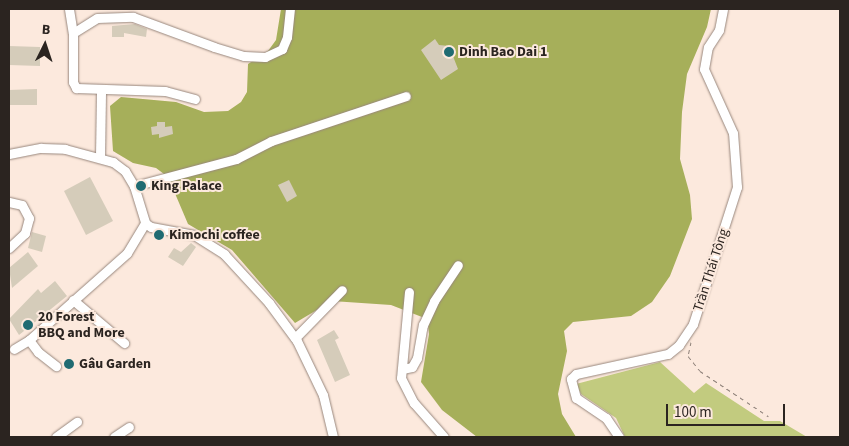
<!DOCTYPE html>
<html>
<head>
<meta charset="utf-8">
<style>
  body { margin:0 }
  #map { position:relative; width:849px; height:446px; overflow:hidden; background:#fce9dd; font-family:"Source Sans 3",sans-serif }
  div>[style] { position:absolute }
  .green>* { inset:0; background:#c2cb7f }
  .forest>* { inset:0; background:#a6af5a }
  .building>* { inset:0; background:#d5ccba }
  .path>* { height:1px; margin-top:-0.5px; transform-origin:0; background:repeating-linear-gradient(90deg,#8e8179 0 4px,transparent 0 8px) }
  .roads { filter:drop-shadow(0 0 1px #98877d) drop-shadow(0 0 1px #98877d) }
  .minor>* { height:9px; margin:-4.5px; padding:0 4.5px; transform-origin:4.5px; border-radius:4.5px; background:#fff }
  .dots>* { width:14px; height:14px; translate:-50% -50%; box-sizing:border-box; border:2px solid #fce9dd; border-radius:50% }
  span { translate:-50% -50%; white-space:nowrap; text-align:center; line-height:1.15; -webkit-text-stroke:4px #fce9dd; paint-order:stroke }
  .poi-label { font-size:14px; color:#2b2420; font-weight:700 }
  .left { translate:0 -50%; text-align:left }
  .street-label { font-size:14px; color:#2b2420 }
  .frame { position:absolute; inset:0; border:10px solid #2b2420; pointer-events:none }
  .north { position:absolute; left:20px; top:20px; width:50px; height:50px; -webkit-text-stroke:4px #fce9dd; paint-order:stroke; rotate:4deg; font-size:14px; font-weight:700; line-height:20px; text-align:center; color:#2b2420 }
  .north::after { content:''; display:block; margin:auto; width:18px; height:22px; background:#2b2420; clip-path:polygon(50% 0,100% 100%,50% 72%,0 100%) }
  .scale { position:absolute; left:666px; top:404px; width:119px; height:22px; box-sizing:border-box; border:2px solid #2b2420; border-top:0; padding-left:6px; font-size:15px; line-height:18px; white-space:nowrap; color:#2b2420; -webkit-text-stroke:4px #fce9dd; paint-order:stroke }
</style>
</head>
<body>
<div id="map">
  <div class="green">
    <div style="clip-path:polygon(660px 362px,694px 393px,706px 383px,764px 421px,780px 421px,807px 437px,625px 437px,616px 418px,581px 394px,576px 384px)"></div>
  </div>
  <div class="forest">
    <div style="clip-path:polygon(281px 9px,711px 9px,707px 27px,687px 74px,682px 112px,680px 159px,690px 195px,692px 219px,670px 276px,652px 302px,631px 316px,573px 322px,564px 331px,567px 351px,558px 394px,562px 414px,576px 437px,477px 437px,442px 410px,421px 382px,429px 334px,428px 325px,422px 317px,391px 305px,332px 301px,295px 323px,232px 250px,188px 224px,168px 177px,156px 168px,133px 163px,113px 151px,110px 106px,121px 97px,176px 102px,204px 112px,228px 111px,241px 102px,247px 92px,248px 64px,268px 51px,276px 40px)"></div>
  </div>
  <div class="building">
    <div style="clip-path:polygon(135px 24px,147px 29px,146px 37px,124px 33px,124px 37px,112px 37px,112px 26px)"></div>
    <div style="clip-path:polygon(435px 39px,439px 45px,449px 46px,458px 69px,441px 80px,421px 50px)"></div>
    <div style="clip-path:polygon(9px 46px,40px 47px,40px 66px,9px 65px)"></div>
    <div style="clip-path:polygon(37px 89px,37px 105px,9px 105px,9px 90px)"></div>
    <div style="clip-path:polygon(157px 122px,165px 122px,165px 127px,172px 126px,173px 134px,159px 138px,159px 134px,152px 135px,151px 127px,157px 126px)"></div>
    <div style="clip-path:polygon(90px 177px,113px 221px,86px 235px,64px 191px)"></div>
    <div style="clip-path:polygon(289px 180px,297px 196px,287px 202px,278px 185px)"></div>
    <div style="clip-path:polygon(32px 232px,46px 236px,42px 252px,28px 248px)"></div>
    <div style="clip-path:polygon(191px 243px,196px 247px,183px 266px,168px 257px,174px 248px,181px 252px)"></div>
    <div style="clip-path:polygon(28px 252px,38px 266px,12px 288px,9px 268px)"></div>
    <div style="clip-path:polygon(55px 281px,67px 296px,19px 335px,9px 319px,38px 289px,41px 293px)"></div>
    <div style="clip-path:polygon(334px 330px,339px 338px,335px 340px,350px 375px,335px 382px,317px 340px)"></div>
  </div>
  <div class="path">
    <div style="left:691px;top:342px;width:14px;rotate:102deg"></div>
    <div style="left:688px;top:356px;width:19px;rotate:51deg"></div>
    <div style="left:700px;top:371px;width:82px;rotate:33.5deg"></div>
  </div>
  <div class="roads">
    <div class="minor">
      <div style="left:69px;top:9px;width:24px;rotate:81deg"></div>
      <div style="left:73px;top:33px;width:49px;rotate:90deg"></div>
      <div style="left:73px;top:82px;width:7px;rotate:63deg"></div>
      <div style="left:76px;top:88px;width:89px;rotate:1.9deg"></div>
      <div style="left:165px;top:91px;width:31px;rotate:15deg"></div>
      <div style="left:73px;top:33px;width:28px;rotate:-32deg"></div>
      <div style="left:97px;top:18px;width:36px;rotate:-2deg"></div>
      <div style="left:133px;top:17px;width:86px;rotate:20.3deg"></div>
      <div style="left:214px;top:47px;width:31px;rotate:17deg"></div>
      <div style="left:244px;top:56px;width:21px;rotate:3deg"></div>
      <div style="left:265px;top:57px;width:19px;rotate:-25deg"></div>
      <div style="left:282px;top:49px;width:13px;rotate:-67deg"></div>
      <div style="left:287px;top:37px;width:28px;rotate:-84deg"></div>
      <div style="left:9px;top:154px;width:33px;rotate:-11deg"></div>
      <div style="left:41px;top:148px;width:24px;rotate:2deg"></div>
      <div style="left:65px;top:149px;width:50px;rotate:15.2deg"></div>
      <div style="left:113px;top:162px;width:15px;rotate:37deg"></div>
      <div style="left:125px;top:171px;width:17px;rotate:59deg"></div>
      <div style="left:134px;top:186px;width:39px;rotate:73deg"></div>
      <div style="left:145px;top:223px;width:7px;rotate:34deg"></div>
      <div style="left:151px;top:227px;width:44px;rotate:10.5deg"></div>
      <div style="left:194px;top:235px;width:36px;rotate:32deg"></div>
      <div style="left:224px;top:254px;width:67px;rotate:47.4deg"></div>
      <div style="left:269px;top:303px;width:47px;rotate:53.6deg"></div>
      <div style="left:297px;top:341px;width:60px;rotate:64.3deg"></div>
      <div style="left:323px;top:395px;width:43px;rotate:76.6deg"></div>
      <div style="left:100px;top:157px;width:67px;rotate:-89.1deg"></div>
      <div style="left:134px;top:186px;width:106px;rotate:-14.8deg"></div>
      <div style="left:236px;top:159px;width:39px;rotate:-27deg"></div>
      <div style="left:271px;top:141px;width:142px;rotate:-18.4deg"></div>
      <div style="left:9px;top:202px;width:13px;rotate:13deg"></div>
      <div style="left:22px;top:205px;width:15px;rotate:62deg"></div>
      <div style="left:29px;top:218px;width:16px;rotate:105deg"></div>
      <div style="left:25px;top:233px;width:22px;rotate:137deg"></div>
      <div style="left:409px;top:292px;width:86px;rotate:95.3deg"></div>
      <div style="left:401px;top:378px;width:28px;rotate:63deg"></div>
      <div style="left:414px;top:403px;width:45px;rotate:48.6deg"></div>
      <div style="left:73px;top:300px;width:67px;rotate:40.1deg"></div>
      <div style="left:295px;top:338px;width:67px;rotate:-45.6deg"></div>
      <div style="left:29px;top:340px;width:15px;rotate:53deg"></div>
      <div style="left:38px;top:352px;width:23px;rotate:38deg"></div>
      <div style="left:14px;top:349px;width:17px;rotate:-31deg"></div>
      <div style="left:29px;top:340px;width:131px;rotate:-41.6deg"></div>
      <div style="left:127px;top:253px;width:35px;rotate:-59deg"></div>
      <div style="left:402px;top:369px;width:10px;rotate:-11deg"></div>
      <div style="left:412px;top:367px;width:10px;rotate:-61deg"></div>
      <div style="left:417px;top:358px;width:34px;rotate:-80deg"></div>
      <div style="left:423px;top:325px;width:26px;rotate:-65deg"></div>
      <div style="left:434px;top:301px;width:43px;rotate:-56.3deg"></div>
      <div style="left:56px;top:437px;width:26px;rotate:-36deg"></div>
      <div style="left:114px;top:437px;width:18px;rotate:-34deg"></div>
      <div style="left:619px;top:437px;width:23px;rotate:-124deg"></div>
      <div style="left:606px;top:418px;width:36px;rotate:-146deg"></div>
      <div style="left:576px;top:398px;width:20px;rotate:-105deg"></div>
      <div style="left:571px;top:379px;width:7px;rotate:-45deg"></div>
      <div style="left:576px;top:374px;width:94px;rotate:-12.3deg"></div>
      <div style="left:668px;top:354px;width:14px;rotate:-39deg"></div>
      <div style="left:679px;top:345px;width:25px;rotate:-56deg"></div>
      <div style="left:693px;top:324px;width:144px;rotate:-72.2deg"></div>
      <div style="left:737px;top:187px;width:54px;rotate:-94.2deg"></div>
      <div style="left:733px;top:133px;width:70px;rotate:-114.4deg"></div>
      <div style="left:704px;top:69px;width:22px;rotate:-80deg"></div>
      <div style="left:708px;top:47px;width:20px;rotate:-57deg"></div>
      <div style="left:719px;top:30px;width:21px;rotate:-79deg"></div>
    </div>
  </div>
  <div class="dots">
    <div style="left:449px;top:52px;background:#206b72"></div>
    <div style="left:141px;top:186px;background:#206b72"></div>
    <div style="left:159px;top:235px;background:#206b72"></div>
    <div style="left:28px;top:325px;background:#206b72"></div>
    <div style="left:69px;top:364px;background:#206b72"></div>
  </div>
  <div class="poi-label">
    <span class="left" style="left:459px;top:52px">Dinh Bao Dai 1</span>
    <span class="left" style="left:151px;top:186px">King Palace</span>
    <span class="left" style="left:169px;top:235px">Kimochi coffee</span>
    <span class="left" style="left:38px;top:325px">20 Forest<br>BBQ and More</span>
    <span class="left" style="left:79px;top:364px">Gâu Garden</span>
  </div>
  <div class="street-label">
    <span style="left:711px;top:270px;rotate:-72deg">Trần Thái Tông</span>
  </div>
  <div class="frame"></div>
  <div class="north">B</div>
  <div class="scale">100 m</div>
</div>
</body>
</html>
